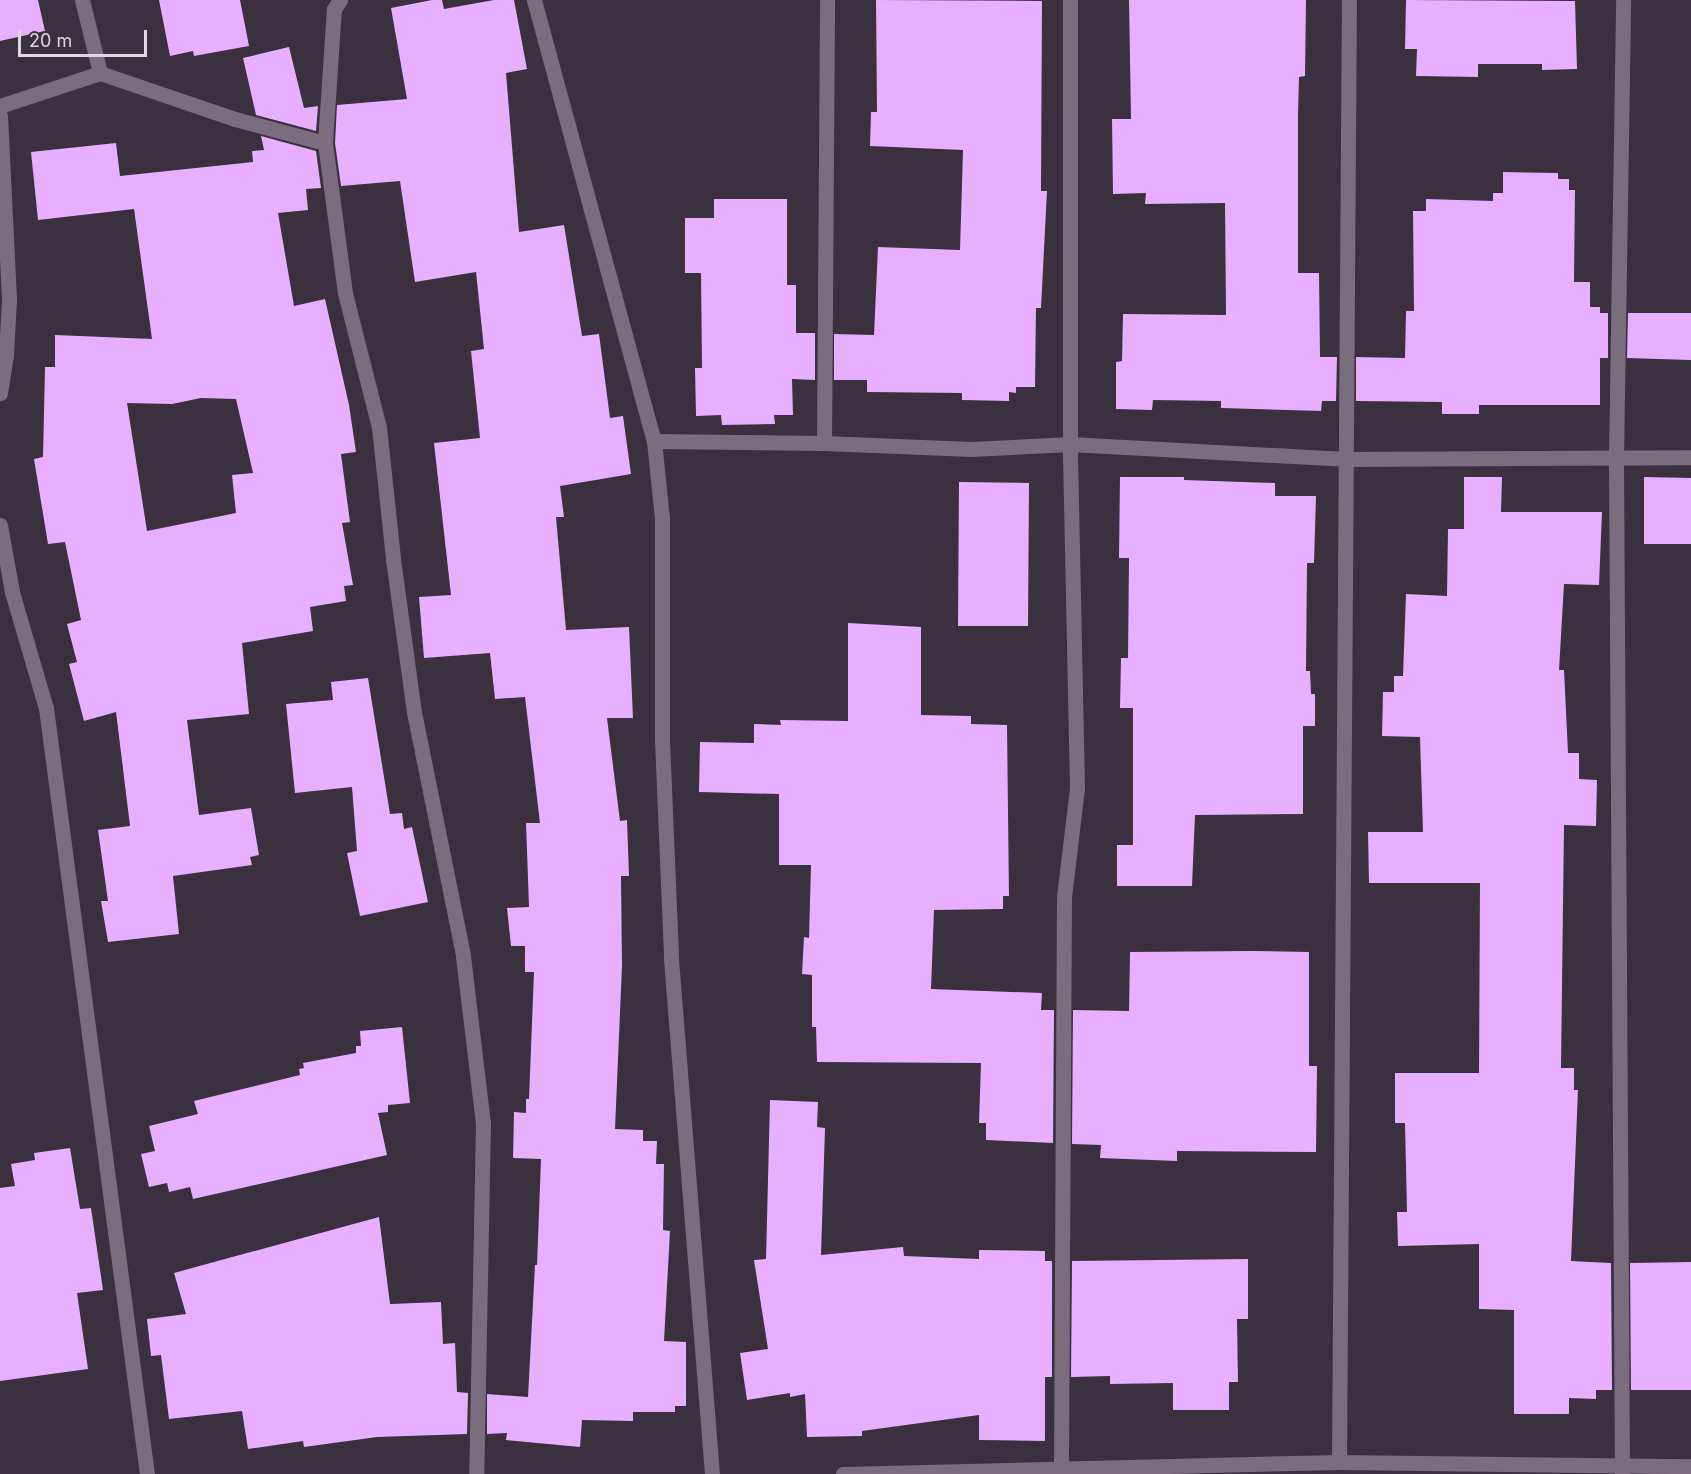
<!DOCTYPE html>
<html>
<head>
<meta charset="utf-8">
<style>
  body { margin:0 }
  #map { position:relative; width:1691px; height:1474px; overflow:hidden; background:#3a303e; font-family:Inter,sans-serif }
  div>[style] { position:absolute }
  .building>* { inset:0; background:#e8aeff }
  .service>* { height:15px; margin:-7.5px; padding:0 7.5px; transform-origin:7.5px; border-radius:7.5px; background:#7a6e7e }
  .minor>* { height:15px; margin:-7.5px; padding:0 7.5px; transform-origin:7.5px; border-radius:7.5px; background:#7a6e7e }
  .tertiary>* { height:15px; margin:-7.5px; padding:0 7.5px; transform-origin:7.5px; border-radius:7.5px; background:#7a6e7e }
  span { translate:-50% -50%; white-space:nowrap; text-align:center; line-height:1.15; -webkit-text-stroke:6px #3a303e; paint-order:stroke }
  .scale { position:absolute; left:18px; top:30px; width:129px; height:27px; box-sizing:border-box; border:3px solid #dfd8e1; border-top:0; padding-left:8px; font-size:18px; line-height:21px; white-space:nowrap; color:#dfd8e1; -webkit-text-stroke:4px #3a303e; paint-order:stroke }
</style>
</head>
<body>
<div id="map">
  <div class="building">
    <div style="clip-path:polygon(0 0,38px 0,45px 31px,0 41px)"></div>
    <div style="clip-path:polygon(159px 0,240px 0,249px 46px,194px 56px,193px 51px,170px 56px)"></div>
    <div style="clip-path:polygon(432px 0,442px 0,444px 9px,494px 0,514px 0,527px 69px,506px 73px,519px 232px,564px 225px,582px 336px,599px 334px,610px 418px,623px 416px,631px 474px,560px 486px,564px 517px,556px 517px,566px 630px,629px 627px,633px 718px,607px 718px,620px 821px,627px 820px,629px 876px,621px 876px,622px 966px,615px 1129px,643px 1130px,643px 1141px,657px 1141px,656px 1164px,664px 1164px,663px 1230px,670px 1231px,664px 1341px,686px 1342px,686px 1406px,675px 1406px,675px 1412px,633px 1412px,633px 1421px,582px 1420px,580px 1447px,506px 1440px,507px 1433px,487px 1434px,487px 1394px,528px 1397px,535px 1265px,537px 1265px,541px 1159px,513px 1158px,514px 1112px,526px 1113px,526px 1099px,529px 1099px,534px 972px,525px 972px,525px 946px,511px 946px,507px 908px,529px 907px,526px 823px,540px 823px,525px 697px,495px 699px,490px 653px,424px 658px,419px 597px,451px 595px,434px 443px,480px 438px,471px 351px,484px 349px,476px 272px,415px 282px,400px 181px,341px 186px,335px 143px,337px 105px,407px 99px,391px 8px)"></div>
    <div style="clip-path:polygon(876px 0,1042px 1px,1041px 191px,1047px 191px,1041px 308px,1036px 308px,1035px 387px,1016px 387px,1016px 393px,1009px 392px,1009px 401px,962px 400px,962px 393px,867px 392px,867px 380px,834px 380px,834px 334px,874px 335px,878px 247px,960px 250px,963px 150px,870px 146px,871px 112px,877px 112px)"></div>
    <div style="clip-path:polygon(1129px 0,1306px 0,1305px 76px,1299px 77px,1298px 115px,1298px 273px,1319px 273px,1320px 357px,1337px 357px,1336px 401px,1322px 401px,1321px 411px,1221px 408px,1221px 401px,1153px 400px,1152px 410px,1116px 409px,1116px 362px,1122px 361px,1123px 314px,1226px 315px,1225px 203px,1145px 204px,1146px 193px,1113px 194px,1112px 119px,1131px 119px)"></div>
    <div style="clip-path:polygon(1406px 0,1575px 1px,1577px 69px,1542px 70px,1542px 64px,1478px 64px,1478px 77px,1416px 76px,1417px 49px,1405px 49px)"></div>
    <div style="clip-path:polygon(289px 47px,304px 108px,318px 106px,316px 131px,256px 115px,243px 58px)"></div>
    <div style="clip-path:polygon(evenodd,261px 136px,316px 151px,321px 188px,306px 189px,308px 210px,278px 213px,294px 306px,325px 299px,349px 405px,356px 452px,341px 454px,350px 522px,342px 523px,353px 585px,344px 586px,346px 601px,310px 607px,313px 631px,242px 643px,249px 714px,187px 720px,199px 815px,251px 808px,259px 855px,250px 857px,252px 865px,173px 876px,179px 934px,108px 942px,101px 901px,108px 901px,98px 830px,130px 826px,116px 712px,84px 721px,69px 664px,77px 662px,67px 624px,81px 620px,65px 542px,48px 544px,34px 459px,43px 457px,45px 367px,55px 367px,55px 335px,152px 339px,134px 209px,38px 220px,31px 152px,116px 143px,120px 176px,253px 162px,252px 151px,264px 150px,261px 136px,201px 398px,236px 399px,253px 473px,232px 475px,236px 513px,147px 531px,127px 403px,172px 404px,201px 398px)"></div>
    <div style="clip-path:polygon(1503px 172px,1558px 173px,1558px 179px,1569px 179px,1569px 190px,1575px 190px,1574px 282px,1590px 282px,1590px 307px,1600px 307px,1600px 313px,1608px 313px,1608px 358px,1600px 358px,1600px 405px,1479px 405px,1479px 414px,1442px 414px,1442px 402px,1356px 401px,1356px 357px,1405px 358px,1406px 311px,1414px 311px,1413px 211px,1426px 211px,1426px 199px,1493px 201px,1493px 193px,1503px 193px)"></div>
    <div style="clip-path:polygon(714px 199px,787px 199px,787px 285px,796px 285px,796px 333px,815px 333px,815px 380px,792px 379px,793px 415px,774px 415px,775px 424px,722px 425px,721px 415px,696px 416px,695px 368px,702px 368px,701px 273px,685px 273px,685px 218px,714px 218px)"></div>
    <div style="clip-path:polygon(1628px 313px,1691px 313px,1691px 360px,1627px 358px)"></div>
    <div style="clip-path:polygon(1120px 477px,1184px 477px,1184px 480px,1275px 483px,1275px 496px,1316px 496px,1314px 563px,1307px 563px,1306px 671px,1310px 671px,1311px 694px,1315px 694px,1315px 726px,1303px 726px,1303px 814px,1195px 815px,1192px 886px,1117px 886px,1117px 845px,1133px 845px,1133px 708px,1120px 708px,1121px 658px,1128px 658px,1129px 558px,1119px 558px)"></div>
    <div style="clip-path:polygon(1464px 477px,1502px 477px,1501px 512px,1602px 512px,1599px 585px,1564px 584px,1559px 670px,1564px 670px,1568px 753px,1579px 753px,1579px 779px,1597px 780px,1596px 826px,1564px 825px,1561px 1068px,1574px 1068px,1574px 1090px,1578px 1090px,1571px 1261px,1611px 1263px,1612px 1390px,1596px 1390px,1596px 1399px,1569px 1398px,1569px 1414px,1514px 1414px,1514px 1310px,1479px 1309px,1479px 1244px,1398px 1246px,1397px 1212px,1407px 1212px,1405px 1123px,1395px 1123px,1395px 1073px,1479px 1073px,1480px 883px,1369px 883px,1368px 832px,1423px 832px,1420px 737px,1382px 736px,1383px 692px,1394px 692px,1394px 676px,1403px 676px,1406px 594px,1447px 596px,1448px 529px,1464px 529px)"></div>
    <div style="clip-path:polygon(1644px 477px,1691px 478px,1691px 544px,1644px 544px)"></div>
    <div style="clip-path:polygon(959px 482px,1029px 483px,1028px 626px,958px 626px)"></div>
    <div style="clip-path:polygon(848px 623px,921px 627px,921px 715px,971px 716px,971px 724px,1007px 725px,1009px 896px,1003px 896px,1003px 909px,934px 910px,931px 989px,1042px 993px,1041px 1010px,1054px 1010px,1053px 1143px,986px 1140px,986px 1123px,979px 1123px,981px 1063px,817px 1062px,816px 1027px,812px 1027px,812px 975px,802px 974px,804px 937px,809px 938px,811px 865px,779px 865px,779px 794px,699px 792px,700px 742px,754px 743px,754px 724px,781px 725px,780px 720px,848px 721px)"></div>
    <div style="clip-path:polygon(368px 678px,390px 814px,402px 813px,404px 829px,412px 827px,428px 902px,360px 916px,347px 853px,357px 851px,352px 787px,295px 793px,286px 704px,333px 700px,331px 682px)"></div>
    <div style="clip-path:polygon(1251px 951px,1309px 952px,1309px 1066px,1317px 1066px,1316px 1152px,1177px 1151px,1177px 1161px,1100px 1158px,1101px 1145px,1072px 1144px,1073px 1010px,1129px 1011px,1130px 952px)"></div>
    <div style="clip-path:polygon(402px 1027px,410px 1103px,388px 1105px,388px 1112px,378px 1113px,387px 1155px,193px 1199px,190px 1187px,169px 1192px,167px 1183px,149px 1187px,141px 1154px,155px 1151px,149px 1126px,198px 1114px,194px 1101px,300px 1075px,299px 1069px,304px 1068px,303px 1063px,356px 1053px,356px 1046px,361px 1046px,360px 1031px)"></div>
    <div style="clip-path:polygon(770px 1100px,818px 1102px,817px 1127px,825px 1128px,821px 1255px,903px 1247px,904px 1256px,979px 1259px,979px 1250px,1045px 1251px,1045px 1261px,1052px 1261px,1052px 1377px,1045px 1377px,1045px 1441px,979px 1440px,979px 1415px,862px 1431px,862px 1436px,807px 1437px,805px 1394px,790px 1397px,790px 1393px,747px 1400px,740px 1353px,768px 1349px,754px 1260px,766px 1259px)"></div>
    <div style="clip-path:polygon(70px 1148px,80px 1209px,91px 1208px,103px 1290px,77px 1293px,88px 1369px,0 1381px,0 1188px,15px 1186px,11px 1164px,35px 1160px,34px 1153px)"></div>
    <div style="clip-path:polygon(379px 1217px,390px 1304px,441px 1302px,443px 1344px,455px 1343px,457px 1392px,468px 1393px,467px 1434px,377px 1437px,304px 1447px,303px 1441px,248px 1449px,242px 1411px,169px 1419px,161px 1355px,151px 1356px,147px 1319px,186px 1314px,174px 1273px)"></div>
    <div style="clip-path:polygon(1248px 1259px,1248px 1319px,1237px 1319px,1238px 1382px,1229px 1382px,1229px 1410px,1173px 1410px,1173px 1383px,1110px 1384px,1110px 1376px,1071px 1377px,1072px 1261px)"></div>
    <div style="clip-path:polygon(1691px 1262px,1691px 1390px,1631px 1390px,1630px 1263px)"></div>
  </div>
  <div class="service">
    <div style="left:325px;top:143px;width:134px;rotate:-86.2deg"></div>
    <div style="left:334px;top:9px;width:11px;rotate:-56deg"></div>
  </div>
  <div class="minor">
    <div style="left:82px;top:0;width:75px;rotate:76.1deg"></div>
    <div style="left:534px;top:0;width:457px;rotate:74.8deg"></div>
    <div style="left:654px;top:441px;width:77px;rotate:84.1deg"></div>
    <div style="left:662px;top:518px;width:222px;rotate:90deg"></div>
    <div style="left:662px;top:740px;width:219px;rotate:87.6deg"></div>
    <div style="left:671px;top:959px;width:517px;rotate:85.45deg"></div>
    <div style="left:0;top:106px;width:105px;rotate:-18.3deg"></div>
    <div style="left:100px;top:73px;width:143px;rotate:18.8deg"></div>
    <div style="left:235px;top:119px;width:93px;rotate:14.9deg"></div>
    <div style="left:325px;top:143px;width:151px;rotate:82.4deg"></div>
    <div style="left:345px;top:293px;width:138px;rotate:75.8deg"></div>
    <div style="left:379px;top:427px;width:133px;rotate:83.9deg"></div>
    <div style="left:393px;top:559px;width:154px;rotate:82.2deg"></div>
    <div style="left:414px;top:712px;width:249px;rotate:78.6deg"></div>
    <div style="left:463px;top:956px;width:168px;rotate:83.2deg"></div>
    <div style="left:483px;top:1123px;width:351px;rotate:91.1deg"></div>
    <div style="left:0;top:115px;width:184px;rotate:87.2deg"></div>
    <div style="left:9px;top:299px;width:56px;rotate:93.1deg"></div>
    <div style="left:6px;top:355px;width:39px;rotate:99deg"></div>
    <div style="left:654px;top:441px;width:170px;rotate:0.7deg"></div>
    <div style="left:824px;top:443px;width:147px;rotate:2.3deg"></div>
    <div style="left:971px;top:449px;width:99px;rotate:-2.9deg"></div>
    <div style="left:1070px;top:444px;width:275px;rotate:3.1deg"></div>
    <div style="left:1345px;top:459px;width:346px;rotate:-0.3deg"></div>
    <div style="left:824px;top:443px;width:443px;rotate:-89.6deg"></div>
    <div style="left:0;top:525px;width:68px;rotate:79.8deg"></div>
    <div style="left:12px;top:592px;width:121px;rotate:73.7deg"></div>
    <div style="left:46px;top:708px;width:773px;rotate:82.49deg"></div>
    <div style="left:1339px;top:1462px;width:1462px;rotate:-89.61deg"></div>
    <div style="left:1061px;top:1467px;width:570px;rotate:-89.7deg"></div>
    <div style="left:1064px;top:897px;width:110px;rotate:-83.2deg"></div>
    <div style="left:1077px;top:788px;width:344px;rotate:-91.2deg"></div>
    <div style="left:1070px;top:444px;width:444px;rotate:-90deg"></div>
    <div style="left:1622px;top:1474px;width:1017px;rotate:-90.34deg"></div>
    <div style="left:1616px;top:457px;width:457px;rotate:-89.1deg"></div>
  </div>
  <div class="tertiary">
    <div style="left:843px;top:1474px;width:496px;rotate:-1.4deg"></div>
    <div style="left:1339px;top:1462px;width:352px;rotate:0.7deg"></div>
  </div>
  <div class="scale">20 m</div>
</div>
</body>
</html>
